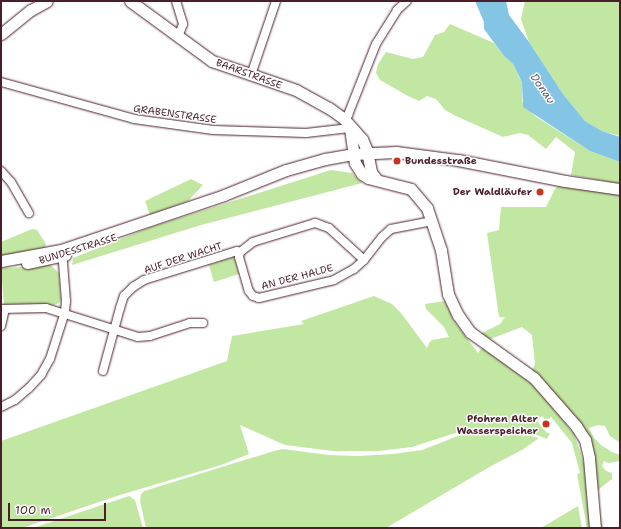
<!DOCTYPE html>
<html>
<head>
<meta charset="utf-8">
<style>
  body { margin:0 }
  #map { position:relative; width:621px; height:529px; overflow:hidden; background:#fff; font-family:"Shantell Sans",sans-serif }
  div>[style] { position:absolute }
  .green>* { inset:0; background:#c2e7a2 }
  .water>* { inset:0; background:#84c5e5 }
  .roads { filter:drop-shadow(0 0 1px #4a1f2b) drop-shadow(0 0 1px #4a1f2b) }
  .street>* { height:8px; margin:-4px; padding:0 4px; transform-origin:4px; border-radius:4px; background:#fff }
  .secondary>* { height:11px; margin:-5.5px; padding:0 5.5px; transform-origin:5.5px; border-radius:5.5px; background:#fff }
  .dots>* { width:11px; height:11px; translate:-50% -50%; box-sizing:border-box; border:2px solid #fff; border-radius:50% }
  span { translate:-50% -50%; white-space:nowrap; text-align:center; line-height:1.15; -webkit-text-stroke:3px #fff; paint-order:stroke }
  .street-label { font-size:10px; color:#4a1f2b }
  .poi-label { font-size:10px; color:#4a1f2b; font-weight:700 }
  .left { translate:0 -50%; text-align:left }
  .right { translate:-100% -50%; text-align:right }
  .water-label { font-size:11px; color:#5e596c; font-style:italic }
  .frame { position:absolute; inset:0; border:2px solid #4a1f2b; pointer-events:none }
  .scale { position:absolute; left:8px; top:503px; width:98px; height:18px; box-sizing:border-box; border:2px solid #4a1f2b; border-top:0; padding-left:5px; font-size:12px; line-height:14px; white-space:nowrap; color:#4a1f2b; -webkit-text-stroke:3px #fff; paint-order:stroke }
</style>
</head>
<body>
<div id="map">
  <div class="green">
    <div style="clip-path:polygon(525px 1px,620px 1px,620px 136px,602px 131px,585px 121px,563px 94px,529px 42px,521px 19px)"></div>
    <div style="clip-path:polygon(450px 24px,494px 43px,504px 56px,513px 64px,522px 83px,522px 102px,535px 116px,590px 151px,620px 162px,620px 184px,571px 175px,575px 152px,556px 137px,546px 149px,528px 135px,520px 133px,503px 137px,456px 116px,445px 110px,436px 99px,427px 96px,419px 101px,408px 96px,380px 80px,376px 73px,378px 64px,386px 52px,413px 59px,423px 57px,435px 35px,444px 32px)"></div>
    <div style="clip-path:polygon(331px 170px,352px 173px,362px 183px,201px 225px,72px 265px,73px 258px,151px 227px)"></div>
    <div style="clip-path:polygon(191px 179px,203px 185px,188px 201px,150px 215px,145px 201px)"></div>
    <div style="clip-path:polygon(561px 184px,620px 194px,620px 443px,610px 436px,605px 426px,598px 425px,589px 428px,594px 438px,601px 445px,612px 452px,620px 455px,620px 461px,608px 463px,604px 461px,602px 466px,606px 471px,612px 473px,612px 479px,599px 489px,598px 492px,602px 528px,597px 528px,587px 440px,531px 373px,535px 364px,532px 335px,522px 327px,488px 340px,480px 334px,500px 324px,505px 317px,499px 317px,487px 233px,499px 230px,501px 207px,546px 207px,555px 189px)"></div>
    <div style="clip-path:polygon(32px 229px,37px 230px,46px 244px,45px 249px,1px 258px,1px 242px)"></div>
    <div style="clip-path:polygon(234px 257px,239px 274px,214px 282px,209px 265px)"></div>
    <div style="clip-path:polygon(48px 263px,59px 273px,61px 300px,59px 303px,54px 305px,43px 304px,4px 306px,1px 268px,29px 267px)"></div>
    <div style="clip-path:polygon(374px 296px,392px 304px,401px 313px,427px 348px,429px 343px,432px 340px,449px 337px,444px 327px,426px 309px,425px 304px,445px 301px,454px 321px,478px 353px,482px 348px,533px 385px,557px 413px,574px 434px,577px 442px,586px 469px,590px 528px,587px 528px,577px 474px,580px 473px,572px 443px,551px 417px,546px 421px,542px 416px,537px 421px,547px 433px,550px 433px,547px 439px,529px 432px,515px 429px,476px 428px,452px 434px,412px 447px,378px 451px,333px 451px,285px 445px,240px 425px,249px 454px,221px 465px,120px 495px,22px 528px,1px 528px,1px 441px,227px 361px,232px 336px,304px 324px,301px 321px)"></div>
    <div style="clip-path:polygon(478px 432px,517px 433px,539px 438px,522px 450px,491px 466px,386px 528px,146px 528px,140px 501px,141px 494px,144px 491px,274px 451px,283px 449px,328px 455px,358px 456px,393px 454px,422px 450px,458px 436px)"></div>
    <div style="clip-path:polygon(129px 496px,135px 500px,143px 528px,33px 528px)"></div>
    <div style="clip-path:polygon(578px 506px,582px 528px,541px 528px)"></div>
  </div>
  <div class="water">
    <div style="clip-path:polygon(475px 1px,506px 1px,509px 15px,529px 42px,563px 94px,585px 121px,602px 131px,620px 137px,620px 162px,590px 151px,523px 107px,522px 83px,520px 78px,513px 64px,504px 56px,484px 29px,484px 22px)"></div>
  </div>
  <div class="roads">
    <div class="street">
      <div style="left:176px;top:1px;width:24px;rotate:73deg"></div>
      <div style="left:183px;top:24px;width:14px;rotate:111deg"></div>
      <div style="left:251px;top:75px;width:78px;rotate:-71.3deg"></div>
      <div style="left:1px;top:82px;width:138px;rotate:15.5deg"></div>
      <div style="left:134px;top:119px;width:80px;rotate:7.9deg"></div>
      <div style="left:213px;top:130px;width:93px;rotate:1.8deg"></div>
      <div style="left:306px;top:133px;width:44px;rotate:-6.5deg"></div>
      <div style="left:344px;top:119px;width:6px;rotate:-45deg"></div>
      <div style="left:348px;top:115px;width:76px;rotate:-68.5deg"></div>
      <div style="left:376px;top:44px;width:40px;rotate:-58deg"></div>
      <div style="left:397px;top:10px;width:13px;rotate:-42deg"></div>
      <div style="left:1px;top:171px;width:15px;rotate:48deg"></div>
      <div style="left:11px;top:182px;width:36px;rotate:60deg"></div>
      <div style="left:364px;top:260px;width:47px;rotate:-137.6deg"></div>
      <div style="left:329px;top:228px;width:15px;rotate:-160deg"></div>
      <div style="left:315px;top:223px;width:65px;rotate:163deg"></div>
      <div style="left:253px;top:242px;width:16px;rotate:142deg"></div>
      <div style="left:240px;top:252px;width:5px;rotate:101deg"></div>
      <div style="left:239px;top:257px;width:35px;rotate:74deg"></div>
      <div style="left:249px;top:291px;width:6px;rotate:51deg"></div>
      <div style="left:253px;top:296px;width:6px;rotate:18deg"></div>
      <div style="left:259px;top:298px;width:77px;rotate:-13.5deg"></div>
      <div style="left:334px;top:280px;width:23px;rotate:-29deg"></div>
      <div style="left:354px;top:269px;width:13px;rotate:-42deg"></div>
      <div style="left:364px;top:260px;width:29px;rotate:-52deg"></div>
      <div style="left:382px;top:237px;width:12px;rotate:-42deg"></div>
      <div style="left:391px;top:229px;width:42px;rotate:-11deg"></div>
      <div style="left:1px;top:309px;width:45px;rotate:-1.3deg"></div>
      <div style="left:46px;top:308px;width:96px;rotate:17.5deg"></div>
      <div style="left:138px;top:337px;width:12px;rotate:-5deg"></div>
      <div style="left:150px;top:336px;width:42px;rotate:-18deg"></div>
      <div style="left:190px;top:323px;width:13px"></div>
      <div style="left:1px;top:326px;width:17px;rotate:-77deg"></div>
      <div style="left:103px;top:371px;width:65px;rotate:-74.9deg"></div>
      <div style="left:120px;top:308px;width:13px;rotate:-72deg"></div>
      <div style="left:124px;top:296px;width:13px;rotate:-45deg"></div>
      <div style="left:133px;top:287px;width:13px;rotate:-32deg"></div>
      <div style="left:144px;top:280px;width:97px;rotate:-17.3deg"></div>
      <div style="left:237px;top:251px;width:3px;rotate:18deg"></div>
      <div style="left:1px;top:407px;width:16px;rotate:-27deg"></div>
      <div style="left:15px;top:400px;width:18px;rotate:-41deg"></div>
      <div style="left:29px;top:388px;width:18px;rotate:-47deg"></div>
      <div style="left:41px;top:375px;width:18px;rotate:-61deg"></div>
      <div style="left:50px;top:359px;width:49px;rotate:-72.3deg"></div>
      <div style="left:65px;top:312px;width:11px;rotate:-85deg"></div>
      <div style="left:66px;top:301px;width:51px;rotate:-94.5deg"></div>
    </div>
    <div class="secondary">
      <div style="left:130px;top:1px;width:102px;rotate:36.2deg"></div>
      <div style="left:212px;top:61px;width:89px;rotate:19deg"></div>
      <div style="left:296px;top:90px;width:38px;rotate:29deg"></div>
      <div style="left:329px;top:108px;width:19px;rotate:36deg"></div>
      <div style="left:344px;top:119px;width:27px;rotate:48deg"></div>
      <div style="left:362px;top:139px;width:13px;rotate:67deg"></div>
      <div style="left:367px;top:151px;width:21px;rotate:79deg"></div>
      <div style="left:371px;top:172px;width:10px;rotate:53deg"></div>
      <div style="left:1px;top:34px;width:38px;rotate:-39deg"></div>
      <div style="left:31px;top:10px;width:18px;rotate:-29deg"></div>
      <div style="left:350px;top:128px;width:35px;rotate:82deg"></div>
      <div style="left:355px;top:163px;width:13px;rotate:58deg"></div>
      <div style="left:362px;top:174px;width:7px;rotate:34deg"></div>
      <div style="left:368px;top:178px;width:44px;rotate:14.3deg"></div>
      <div style="left:411px;top:189px;width:25px;rotate:50deg"></div>
      <div style="left:427px;top:208px;width:44px;rotate:71.6deg"></div>
      <div style="left:441px;top:250px;width:45px;rotate:81deg"></div>
      <div style="left:448px;top:294px;width:23px;rotate:65deg"></div>
      <div style="left:458px;top:315px;width:21px;rotate:55deg"></div>
      <div style="left:470px;top:332px;width:79px;rotate:35.7deg"></div>
      <div style="left:534px;top:378px;width:64px;rotate:48.8deg"></div>
      <div style="left:576px;top:426px;width:17px;rotate:57deg"></div>
      <div style="left:585px;top:440px;width:18px;rotate:77deg"></div>
      <div style="left:589px;top:458px;width:70px;rotate:85.1deg"></div>
      <div style="left:1px;top:261px;width:61px;rotate:-10.4deg"></div>
      <div style="left:61px;top:250px;width:172px;rotate:-18.6deg"></div>
      <div style="left:224px;top:195px;width:67px;rotate:-22deg"></div>
      <div style="left:286px;top:170px;width:41px;rotate:-15.8deg"></div>
      <div style="left:325px;top:159px;width:28px;rotate:-10deg"></div>
      <div style="left:353px;top:154px;width:43px;rotate:-2.7deg"></div>
      <div style="left:396px;top:152px;width:63px;rotate:7.4deg"></div>
      <div style="left:458px;top:160px;width:109px;rotate:11.1deg"></div>
      <div style="left:565px;top:181px;width:56px;rotate:8.3deg"></div>
      <div style="left:27px;top:263px;width:39px;rotate:-12deg"></div>
    </div>
  </div>
  <div class="dots">
    <div style="left:397px;top:161px;background:#c8321e"></div>
    <div style="left:540px;top:192px;background:#c8321e"></div>
    <div style="left:546px;top:424px;background:#c8321e"></div>
  </div>
  <div class="street-label">
    <span style="left:249px;top:74px;rotate:20deg">BAARSTRASSE</span>
    <span style="left:175px;top:114px;rotate:8deg">GRABENSTRASSE</span>
    <span style="left:78px;top:249px;rotate:-17deg">BUNDESSTRASSE</span>
    <span style="left:183px;top:258px;rotate:-18deg">AUF DER WACHT</span>
    <span style="left:297px;top:277px;rotate:-15deg">AN DER HALDE</span>
  </div>
  <div class="poi-label">
    <span class="left" style="left:405px;top:161px">Bundesstraße</span>
    <span class="right" style="left:532px;top:192px">Der Waldläufer</span>
    <span class="right" style="left:538px;top:424px">Pfohren Alter<br>Wasserspeicher</span>
  </div>
  <div class="water-label">
    <span style="left:542px;top:89px;rotate:55deg">Donau</span>
  </div>
  <div class="frame"></div>
  <div class="scale">100 m</div>
</div>
</body>
</html>
